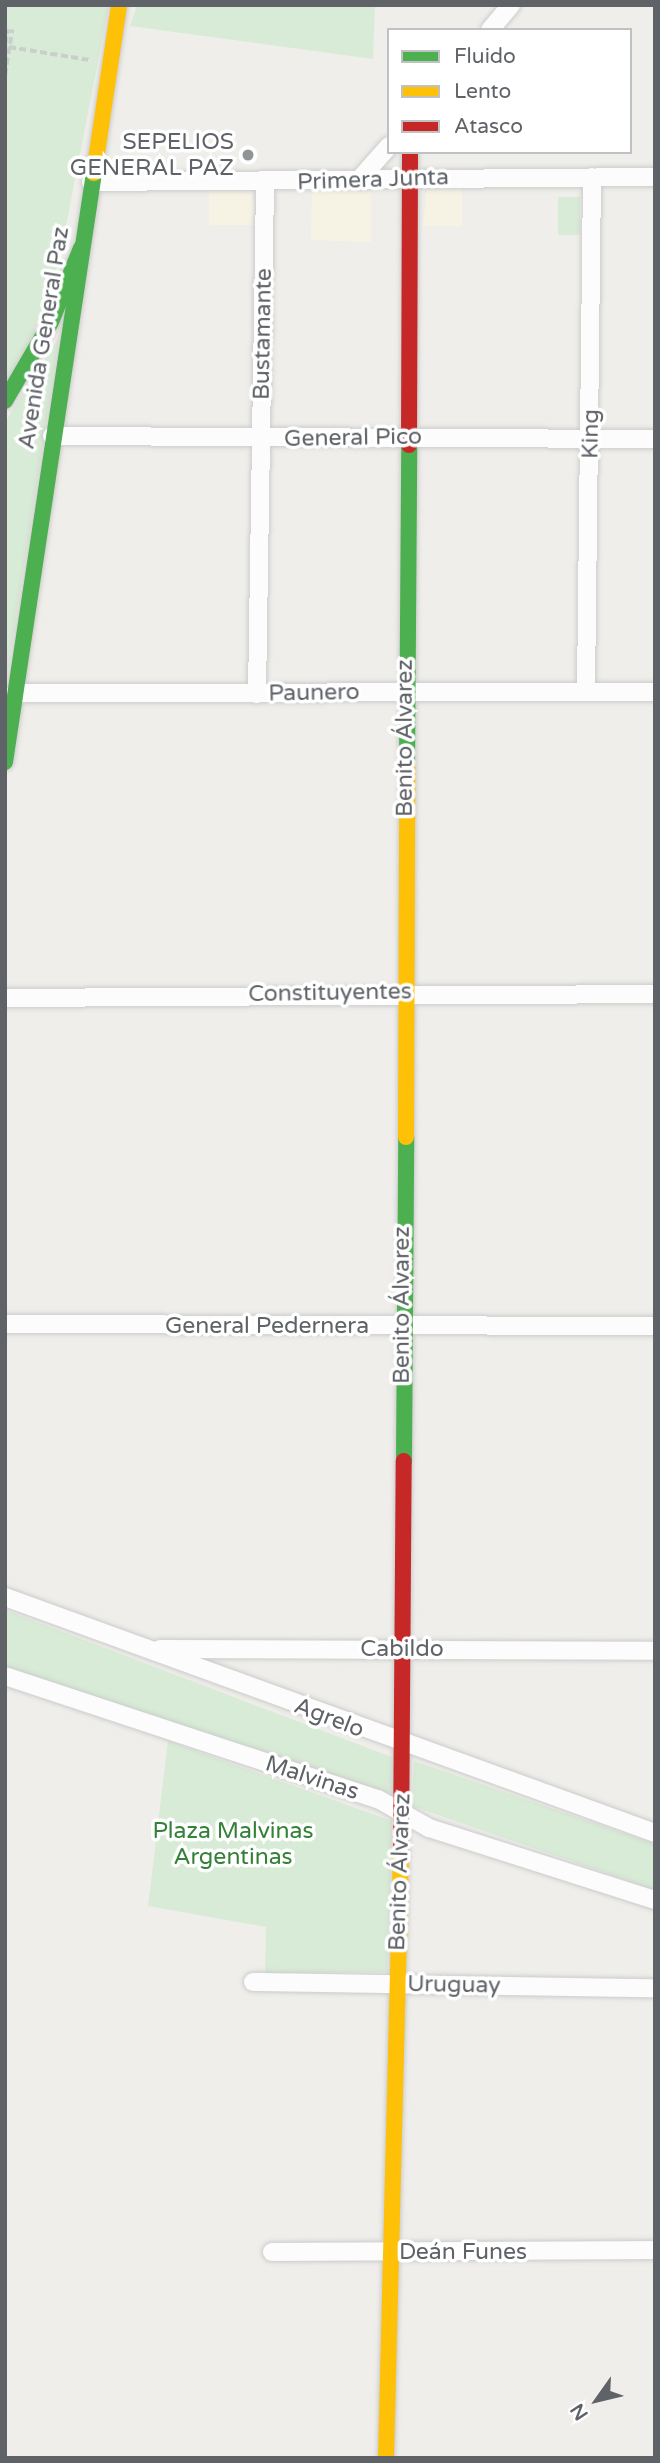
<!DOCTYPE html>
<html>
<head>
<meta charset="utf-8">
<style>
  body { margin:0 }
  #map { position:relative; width:660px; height:2463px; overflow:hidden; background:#efeeea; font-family:"Varela Round",sans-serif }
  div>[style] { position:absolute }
  .commercial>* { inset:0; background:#f7f3e4 }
  .green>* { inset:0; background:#d8ebd6 }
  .path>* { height:3.5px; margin-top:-1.75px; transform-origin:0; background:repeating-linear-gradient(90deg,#cacfcc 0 7px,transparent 0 10.5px) }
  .roads { filter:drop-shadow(0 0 2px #cbcccc) drop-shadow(0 0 2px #cbcccc) }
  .street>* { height:18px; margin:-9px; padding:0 9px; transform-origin:9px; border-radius:9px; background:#fdfcfc }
  .fast>* { height:16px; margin:-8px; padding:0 8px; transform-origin:8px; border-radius:8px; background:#4caf50 }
  .slow>* { height:16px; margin:-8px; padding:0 8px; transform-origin:8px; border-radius:8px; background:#ffc107 }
  .jam>* { height:16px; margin:-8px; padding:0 8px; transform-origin:8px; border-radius:8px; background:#c62828 }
  .dots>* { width:19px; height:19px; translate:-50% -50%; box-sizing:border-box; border:4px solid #fff; border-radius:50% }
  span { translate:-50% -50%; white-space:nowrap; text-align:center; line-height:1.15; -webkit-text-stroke:7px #fff; paint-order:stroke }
  .poi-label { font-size:23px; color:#5f6368 }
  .right { translate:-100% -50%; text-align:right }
  .street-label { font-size:23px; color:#5f6368 }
  .park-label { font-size:23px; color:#348238 }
  .frame { position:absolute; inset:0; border:7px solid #5f6368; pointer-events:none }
  .legend { position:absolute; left:387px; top:28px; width:245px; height:126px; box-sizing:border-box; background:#fff; border:2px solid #bfc1c3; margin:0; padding:9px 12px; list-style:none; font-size:21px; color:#5f6368 }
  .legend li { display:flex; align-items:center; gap:14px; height:35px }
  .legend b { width:35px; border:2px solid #bfc1c3 }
  .north { position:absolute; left:562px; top:2365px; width:70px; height:70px; -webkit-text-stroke:5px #fff; paint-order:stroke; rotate:236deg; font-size:19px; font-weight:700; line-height:28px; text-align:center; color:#5f6368 }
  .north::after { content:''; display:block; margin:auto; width:24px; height:32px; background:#5f6368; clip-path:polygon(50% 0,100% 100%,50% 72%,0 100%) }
</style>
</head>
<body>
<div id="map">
  <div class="commercial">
    <div style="clip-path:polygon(462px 184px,462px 226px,423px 226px,427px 188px)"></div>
    <div style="clip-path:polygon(371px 185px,371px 242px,311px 240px,312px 186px)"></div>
    <div style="clip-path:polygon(209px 187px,251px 191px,258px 225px,209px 225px)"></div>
  </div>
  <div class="green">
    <div style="clip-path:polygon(5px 5px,109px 5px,59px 262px,33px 334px,5px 384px)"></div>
    <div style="clip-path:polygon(137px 5px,375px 5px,373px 59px,130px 26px)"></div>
    <div style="clip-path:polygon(558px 197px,580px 197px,580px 235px,558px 235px)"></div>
    <div style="clip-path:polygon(59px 337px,5px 690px,5px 422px)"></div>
    <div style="clip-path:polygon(5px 1610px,397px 1759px,395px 1795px,5px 1669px)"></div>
    <div style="clip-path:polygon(168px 1741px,392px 1821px,387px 1972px,265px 1973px,266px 1927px,148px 1906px)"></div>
    <div style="clip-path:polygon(414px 1761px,655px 1844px,655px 1890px,412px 1806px)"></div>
  </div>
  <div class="path">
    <div style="left:5px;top:44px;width:15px;rotate:-79deg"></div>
    <div style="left:9px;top:47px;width:82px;rotate:9.1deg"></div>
    <div style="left:5px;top:75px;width:46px;rotate:-81.2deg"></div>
  </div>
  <div class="roads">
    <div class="street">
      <div style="left:490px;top:30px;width:33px;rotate:-50deg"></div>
      <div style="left:358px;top:181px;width:47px;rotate:-48.5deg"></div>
      <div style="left:91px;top:182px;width:564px;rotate:-0.51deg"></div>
      <div style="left:52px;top:436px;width:603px;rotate:0.29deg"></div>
      <div style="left:586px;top:690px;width:513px;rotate:-89.33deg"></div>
      <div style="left:15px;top:693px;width:640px;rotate:-0.09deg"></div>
      <div style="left:257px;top:694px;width:510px;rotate:-89.1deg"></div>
      <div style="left:5px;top:998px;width:650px;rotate:-0.35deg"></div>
      <div style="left:5px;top:1324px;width:650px;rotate:0.18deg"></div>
      <div style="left:5px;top:1597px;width:692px;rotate:19.95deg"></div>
      <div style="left:160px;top:1649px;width:495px;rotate:0.2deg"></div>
      <div style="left:5px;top:1676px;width:393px;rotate:18.3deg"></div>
      <div style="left:378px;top:1799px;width:59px;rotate:29.6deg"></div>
      <div style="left:429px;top:1828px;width:237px;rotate:17.7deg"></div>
      <div style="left:253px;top:1982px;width:402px;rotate:0.9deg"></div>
      <div style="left:272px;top:2252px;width:383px;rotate:-0.3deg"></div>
    </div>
    <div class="fast">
      <div style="left:5px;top:401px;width:91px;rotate:-59.8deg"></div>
      <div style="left:51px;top:322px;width:80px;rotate:-67.9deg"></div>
      <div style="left:5px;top:762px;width:596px;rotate:-81.41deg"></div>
      <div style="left:407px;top:769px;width:324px;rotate:-89.6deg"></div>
      <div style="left:404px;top:1461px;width:324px;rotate:-89.6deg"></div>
    </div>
    <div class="slow">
      <div style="left:94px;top:173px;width:170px;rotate:-81.5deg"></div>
      <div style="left:406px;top:1137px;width:368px;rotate:-89.8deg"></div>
      <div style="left:386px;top:2458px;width:611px;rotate:-88.59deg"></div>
    </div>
    <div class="jam">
      <div style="left:409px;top:445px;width:293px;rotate:-89.8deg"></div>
      <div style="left:401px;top:1847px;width:386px;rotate:-89.6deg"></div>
    </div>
  </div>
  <div class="dots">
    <div style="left:248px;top:155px;background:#919496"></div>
  </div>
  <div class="poi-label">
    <span class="right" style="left:234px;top:155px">SEPELIOS<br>GENERAL PAZ</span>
  </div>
  <div class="street-label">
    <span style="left:373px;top:180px;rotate:-2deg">Primera Junta</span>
    <span style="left:263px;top:334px;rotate:-89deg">Bustamante</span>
    <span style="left:44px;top:338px;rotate:-81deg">Avenida General Paz</span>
    <span style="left:591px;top:434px;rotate:-89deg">King</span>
    <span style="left:353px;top:438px;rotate:-1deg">General Pico</span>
    <span style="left:314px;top:693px;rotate:-1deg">Paunero</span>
    <span style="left:405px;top:738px;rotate:-90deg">Benito Álvarez</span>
    <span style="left:330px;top:993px;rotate:-1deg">Constituyentes</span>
    <span style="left:402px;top:1305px;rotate:-90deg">Benito Álvarez</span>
    <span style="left:267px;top:1326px">General Pedernera</span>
    <span style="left:402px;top:1649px">Cabildo</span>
    <span style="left:329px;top:1718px;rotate:21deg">Agrelo</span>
    <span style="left:312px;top:1778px;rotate:18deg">Malvinas</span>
    <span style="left:400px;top:1872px;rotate:-88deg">Benito Álvarez</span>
    <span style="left:454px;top:1985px;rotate:1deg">Uruguay</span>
    <span style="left:463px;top:2252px">Deán Funes</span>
  </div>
  <div class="park-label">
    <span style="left:233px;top:1844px">Plaza Malvinas<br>Argentinas</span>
  </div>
  <div class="frame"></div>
  <ul class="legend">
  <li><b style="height:9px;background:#4caf50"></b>Fluido</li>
  <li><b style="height:9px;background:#ffc107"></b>Lento</li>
  <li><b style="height:9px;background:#c62828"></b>Atasco</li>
  </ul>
  <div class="north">N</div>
</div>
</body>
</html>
